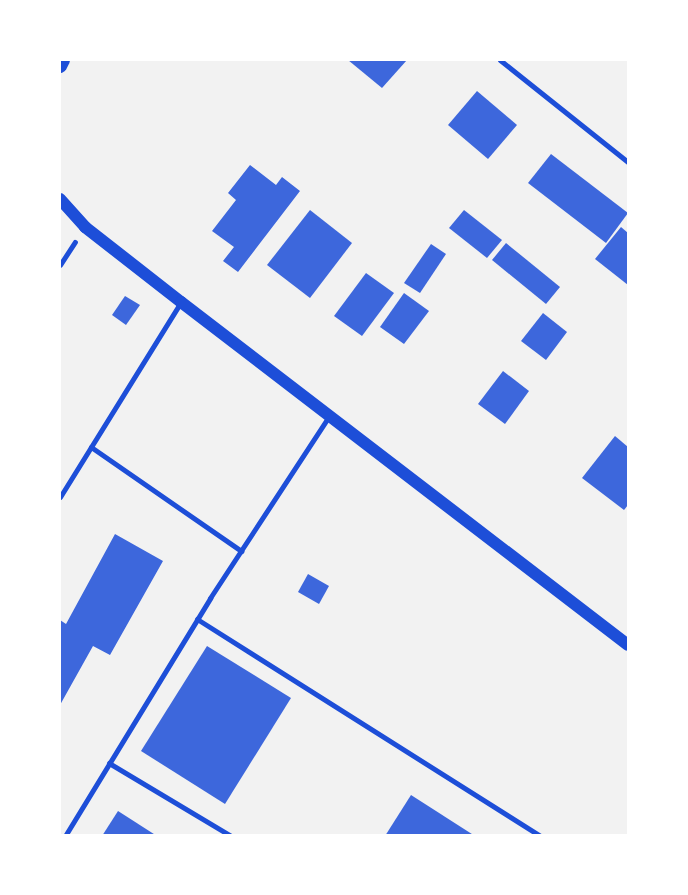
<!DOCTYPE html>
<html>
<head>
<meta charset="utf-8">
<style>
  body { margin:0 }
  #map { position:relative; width:688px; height:895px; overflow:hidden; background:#f2f2f2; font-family:Commissioner,sans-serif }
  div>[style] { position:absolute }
  .building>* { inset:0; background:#3d67dc }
  .path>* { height:4.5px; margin:-2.25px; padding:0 2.25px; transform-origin:2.25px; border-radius:2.25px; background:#1d4ed8 }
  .service>* { height:5px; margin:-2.5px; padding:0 2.5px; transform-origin:2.5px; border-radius:2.5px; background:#1d4ed8 }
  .tertiary>* { height:12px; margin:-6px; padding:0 6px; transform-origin:6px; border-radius:6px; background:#1d4ed8 }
  .secondary>* { height:14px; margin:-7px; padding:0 7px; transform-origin:7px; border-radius:7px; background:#1d4ed8 }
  span { translate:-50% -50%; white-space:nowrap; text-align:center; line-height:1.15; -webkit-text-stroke:5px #fff; paint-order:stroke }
  .frame { position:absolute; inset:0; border:61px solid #fff; pointer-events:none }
</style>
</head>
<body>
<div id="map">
  <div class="building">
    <div style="clip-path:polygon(348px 60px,407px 60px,382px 88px)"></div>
    <div style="clip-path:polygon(477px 91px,517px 125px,488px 159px,448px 125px)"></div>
    <div style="clip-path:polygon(551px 154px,628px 213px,606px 243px,528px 183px)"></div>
    <div style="clip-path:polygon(250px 165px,276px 185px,282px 177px,300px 191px,238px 272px,223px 261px,234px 247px,212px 231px,236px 200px,228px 193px)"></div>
    <div style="clip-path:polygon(310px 210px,352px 243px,310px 298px,267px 265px)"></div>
    <div style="clip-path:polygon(464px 210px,502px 240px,487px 258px,449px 228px)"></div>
    <div style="clip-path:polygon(621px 227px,628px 233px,628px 285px,595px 259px)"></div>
    <div style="clip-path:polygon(506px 243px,560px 287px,546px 304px,492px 260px)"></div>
    <div style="clip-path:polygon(431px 244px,446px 254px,420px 293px,404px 283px)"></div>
    <div style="clip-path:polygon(366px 273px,394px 293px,362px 336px,334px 316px)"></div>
    <div style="clip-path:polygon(404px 293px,429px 311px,404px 344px,380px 327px)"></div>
    <div style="clip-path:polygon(125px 296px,140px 305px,126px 325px,112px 315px)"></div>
    <div style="clip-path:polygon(543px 313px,567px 332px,546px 360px,521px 341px)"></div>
    <div style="clip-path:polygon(503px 371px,529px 391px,505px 424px,478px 404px)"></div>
    <div style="clip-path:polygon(615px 436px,628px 447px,628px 505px,624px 510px,582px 478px)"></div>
    <div style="clip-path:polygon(115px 534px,163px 561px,110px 655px,93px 646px,60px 705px,60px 620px,66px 624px)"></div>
    <div style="clip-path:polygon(308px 574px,329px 586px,319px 604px,298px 592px)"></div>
    <div style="clip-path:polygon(207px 646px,291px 698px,225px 804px,141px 751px)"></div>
    <div style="clip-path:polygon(411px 795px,475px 836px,385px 836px)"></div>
    <div style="clip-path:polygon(118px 811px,157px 836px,102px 836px)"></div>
  </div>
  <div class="path">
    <div style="left:60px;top:265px;width:27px;rotate:-57deg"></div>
  </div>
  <div class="service">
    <div style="left:500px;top:60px;width:164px;rotate:38.6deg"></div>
    <div style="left:91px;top:447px;width:183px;rotate:34.7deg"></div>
    <div style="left:60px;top:497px;width:229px;rotate:-58.2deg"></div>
    <div style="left:197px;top:619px;width:406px;rotate:32.3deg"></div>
    <div style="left:109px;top:763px;width:142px;rotate:30.9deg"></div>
    <div style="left:65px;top:836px;width:279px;rotate:-58.6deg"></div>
    <div style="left:210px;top:598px;width:215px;rotate:-56.8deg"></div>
  </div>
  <div class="tertiary">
    <div style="left:60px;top:199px;width:38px;rotate:48deg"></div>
    <div style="left:85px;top:227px;width:122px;rotate:38deg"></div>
    <div style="left:181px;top:302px;width:563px;rotate:37.5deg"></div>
  </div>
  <div class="secondary">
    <div style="left:60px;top:66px;width:7px;rotate:-63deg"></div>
  </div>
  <div class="frame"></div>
</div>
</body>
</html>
